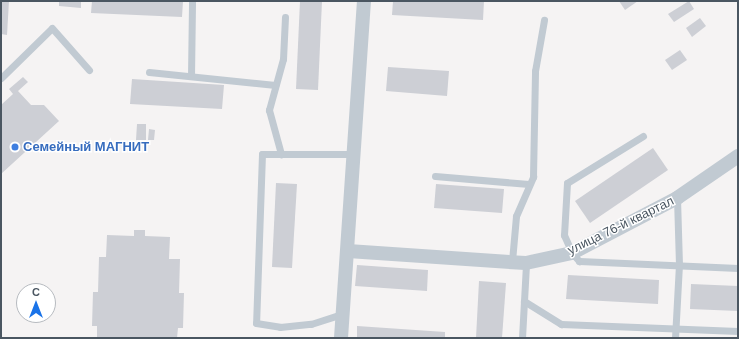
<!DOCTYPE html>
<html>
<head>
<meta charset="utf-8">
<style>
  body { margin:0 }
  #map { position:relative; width:739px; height:339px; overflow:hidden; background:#f5f3f3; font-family:Helvetica,sans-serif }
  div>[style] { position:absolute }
  .building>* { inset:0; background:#cdcfd5 }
  .lane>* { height:7px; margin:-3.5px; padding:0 3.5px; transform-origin:3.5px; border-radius:3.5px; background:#c1cad2 }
  .street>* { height:14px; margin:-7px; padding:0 7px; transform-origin:7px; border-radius:7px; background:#c1cad2 }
  .dots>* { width:11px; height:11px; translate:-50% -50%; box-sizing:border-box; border:2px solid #fff; border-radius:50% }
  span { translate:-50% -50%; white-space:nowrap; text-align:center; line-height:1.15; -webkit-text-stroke:3px #fff; paint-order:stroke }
  .shop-label { font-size:13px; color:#366cbe; font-weight:700 }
  .left { translate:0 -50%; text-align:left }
  .street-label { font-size:13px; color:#4a5661 }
  .frame { position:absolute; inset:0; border:2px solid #4a5661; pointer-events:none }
  .north { position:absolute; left:16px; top:283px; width:40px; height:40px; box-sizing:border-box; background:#fff; border:1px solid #b7bbc0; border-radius:50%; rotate:0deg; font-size:11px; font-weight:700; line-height:16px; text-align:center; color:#4a5661 }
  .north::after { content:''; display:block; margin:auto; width:14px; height:18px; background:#1a73e8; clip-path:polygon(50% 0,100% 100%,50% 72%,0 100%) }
</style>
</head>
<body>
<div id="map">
  <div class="building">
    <div style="clip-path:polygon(1px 1px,9px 1px,7px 35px,1px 34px)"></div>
    <div style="clip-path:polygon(59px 1px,81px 1px,81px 8px,59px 6px)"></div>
    <div style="clip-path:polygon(92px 1px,183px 1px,182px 17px,91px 13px)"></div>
    <div style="clip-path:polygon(300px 1px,322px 1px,318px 90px,296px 89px)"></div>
    <div style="clip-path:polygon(393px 1px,484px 1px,483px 20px,392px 15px)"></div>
    <div style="clip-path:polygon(619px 1px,638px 1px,625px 10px)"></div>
    <div style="clip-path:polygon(689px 1px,694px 9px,674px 22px,668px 14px)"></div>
    <div style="clip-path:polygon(700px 18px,706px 26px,692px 37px,686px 28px)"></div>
    <div style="clip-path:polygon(680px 50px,687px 60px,672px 70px,665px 60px)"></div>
    <div style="clip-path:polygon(388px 67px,449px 71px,447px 96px,386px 91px)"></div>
    <div style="clip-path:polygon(23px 77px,28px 82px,18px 91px,31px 105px,44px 105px,59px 121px,1px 174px,1px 105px,13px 94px,9px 89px)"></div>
    <div style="clip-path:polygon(132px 79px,224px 85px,222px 109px,130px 104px)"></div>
    <div style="clip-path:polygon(137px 124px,146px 124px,146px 140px,136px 140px)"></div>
    <div style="clip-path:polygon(149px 129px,155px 130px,154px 140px,148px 140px)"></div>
    <div style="clip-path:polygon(653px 148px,668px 170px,590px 223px,575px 201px)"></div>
    <div style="clip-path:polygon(276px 183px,297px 184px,292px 268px,272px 267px)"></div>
    <div style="clip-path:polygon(436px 184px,504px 189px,502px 213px,434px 208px)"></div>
    <div style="clip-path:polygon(134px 230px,145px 230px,145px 236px,170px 237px,169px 259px,180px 259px,179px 293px,184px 293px,183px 328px,178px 328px,177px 338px,97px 338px,97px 326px,92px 326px,93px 292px,98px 292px,99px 257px,106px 257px,107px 235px,134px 236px)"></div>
    <div style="clip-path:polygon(357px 265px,428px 270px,427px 291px,355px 286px)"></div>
    <div style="clip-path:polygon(568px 275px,659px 280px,658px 304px,566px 299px)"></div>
    <div style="clip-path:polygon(479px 281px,506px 283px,502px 338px,476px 338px)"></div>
    <div style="clip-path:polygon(691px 284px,738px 286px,738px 311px,690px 309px)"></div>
    <div style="clip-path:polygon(357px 326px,445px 332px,445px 338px,357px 338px)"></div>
  </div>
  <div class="lane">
    <div style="left:285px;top:17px;width:42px;rotate:92.7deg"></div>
    <div style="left:283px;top:59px;width:53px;rotate:105.4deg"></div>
    <div style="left:269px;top:110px;width:46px;rotate:74.7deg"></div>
    <div style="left:281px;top:154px;width:73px"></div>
    <div style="left:149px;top:72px;width:127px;rotate:5.9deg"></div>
    <div style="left:191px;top:76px;width:75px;rotate:-89.2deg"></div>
    <div style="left:1px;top:78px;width:71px;rotate:-44.4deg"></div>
    <div style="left:52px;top:28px;width:56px;rotate:48.6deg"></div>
    <div style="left:643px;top:136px;width:89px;rotate:148.3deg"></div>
    <div style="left:567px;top:183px;width:52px;rotate:93.3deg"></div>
    <div style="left:564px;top:235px;width:20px;rotate:66deg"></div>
    <div style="left:572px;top:253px;width:11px;rotate:49deg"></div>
    <div style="left:579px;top:261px;width:159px;rotate:2.5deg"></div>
    <div style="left:281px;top:154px;width:19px;rotate:180deg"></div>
    <div style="left:262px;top:154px;width:169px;rotate:92deg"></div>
    <div style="left:256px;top:323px;width:24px;rotate:9deg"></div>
    <div style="left:280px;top:327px;width:31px;rotate:-6deg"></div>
    <div style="left:311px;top:324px;width:33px;rotate:-18deg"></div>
    <div style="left:435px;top:176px;width:94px;rotate:4.9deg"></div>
    <div style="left:512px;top:261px;width:45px;rotate:-84.9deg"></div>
    <div style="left:516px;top:216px;width:43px;rotate:-66.4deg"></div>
    <div style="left:533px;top:177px;width:106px;rotate:-88.9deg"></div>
    <div style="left:535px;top:71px;width:52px;rotate:-80deg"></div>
    <div style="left:524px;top:301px;width:44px;rotate:31.9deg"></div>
    <div style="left:561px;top:324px;width:177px;rotate:2.3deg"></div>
    <div style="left:522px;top:338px;width:75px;rotate:-86.9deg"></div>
    <div style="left:675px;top:338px;width:73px;rotate:-86.9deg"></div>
    <div style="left:679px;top:265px;width:67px;rotate:-91.7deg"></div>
  </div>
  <div class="street">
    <div style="left:348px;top:251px;width:178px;rotate:3.9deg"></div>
    <div style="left:526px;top:263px;width:47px;rotate:-12.3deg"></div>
    <div style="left:572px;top:253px;width:119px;rotate:-27.6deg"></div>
    <div style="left:677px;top:198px;width:74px;rotate:-34.5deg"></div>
    <div style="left:341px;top:338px;width:338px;rotate:-86.1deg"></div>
  </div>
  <div class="dots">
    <div style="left:15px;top:147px;background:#3f7fe0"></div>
  </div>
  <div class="shop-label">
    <span class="left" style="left:23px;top:147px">Семейный МАГНИТ</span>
  </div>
  <div class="street-label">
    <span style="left:621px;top:226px;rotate:-26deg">улица 76-й квартал</span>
  </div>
  <div class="frame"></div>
  <div class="north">С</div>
</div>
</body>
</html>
